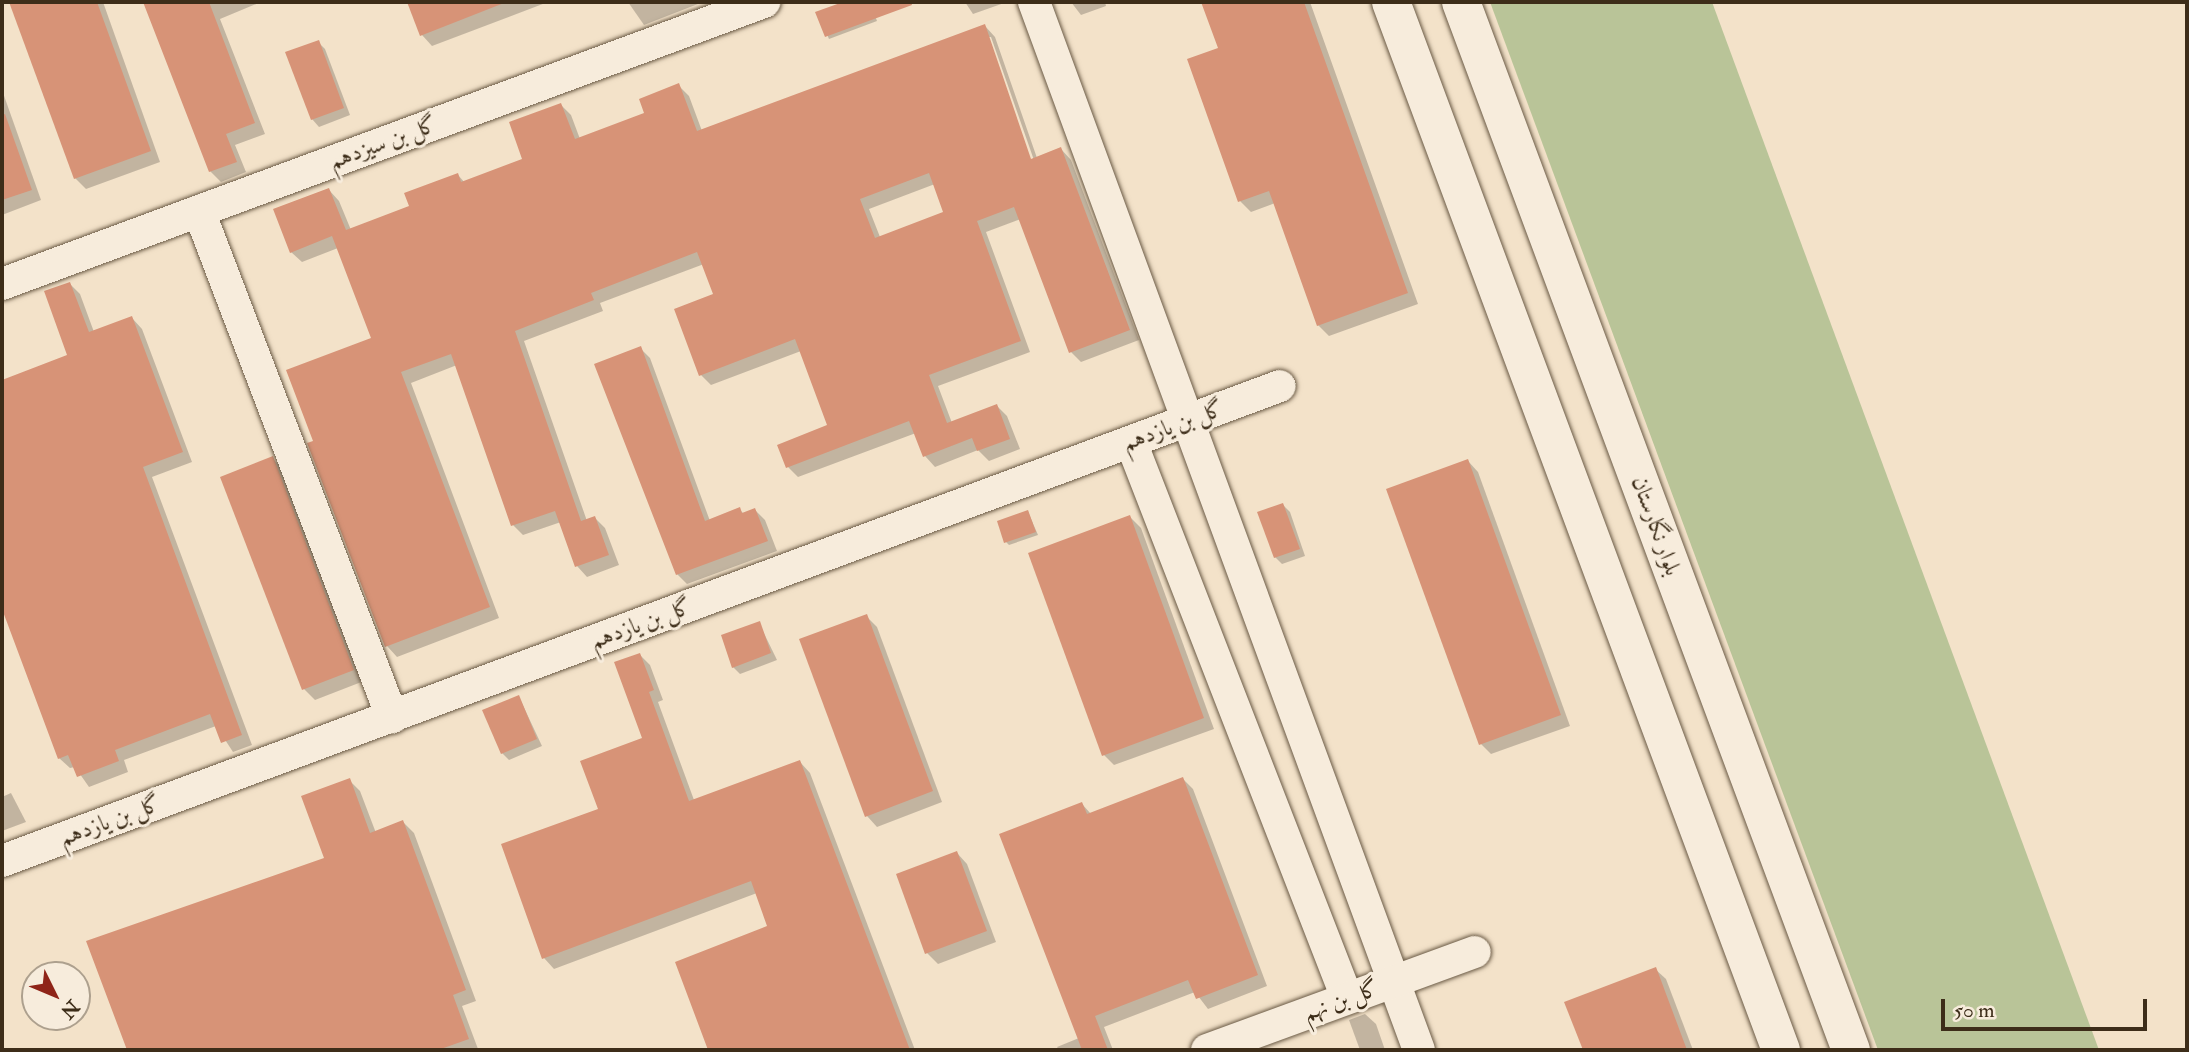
<!DOCTYPE html>
<html>
<head>
<meta charset="utf-8">
<style>
  body { margin:0 }
  #map { position:relative; width:2189px; height:1052px; overflow:hidden; background:#f3e2c9; font-family:"IM FELL Double Pica",Amiri,serif }
  div>[style] { position:absolute }
  .green>* { inset:0; background:#b9c498 }
  .shadow>* { inset:0; background:#0003 }
  .building>* { inset:0; background:#d79377 }
  .roads { filter:drop-shadow(0 0 2px #6a5a45) drop-shadow(0 0 2px #6a5a45) }
  .street>* { height:32px; margin:-16px; padding:0 16px; transform-origin:16px; border-radius:16px; background:#f7ecdc }
  .secondary>* { height:38px; margin:-19px; padding:0 19px; transform-origin:19px; border-radius:19px; background:#f7ecdc }
  span { translate:-50% -50%; white-space:nowrap; text-align:center; line-height:1.15; -webkit-text-stroke:6px #f7ecdc; paint-order:stroke }
  .street-label { font-size:23px; color:#3d2d19 }
  .frame { position:absolute; inset:0; border:4px solid #3d2d19; pointer-events:none }
  .north { position:absolute; left:21px; top:961px; width:70px; height:70px; box-sizing:border-box; background:#f7ecdc; border:2px solid #ada08e; border-radius:50%; rotate:133deg; font-size:19px; font-weight:700; line-height:28px; text-align:center; color:#3d2d19 }
  .north::after { content:''; display:block; margin:auto; width:24px; height:32px; background:#8f2418; clip-path:polygon(50% 0,100% 100%,50% 72%,0 100%) }
  .scale { position:absolute; left:1941px; top:999px; width:206px; height:32px; box-sizing:border-box; border:4px solid #3d2d19; border-top:0; padding-left:9px; font-size:21px; line-height:24px; white-space:nowrap; color:#3d2d19; -webkit-text-stroke:5px #f7ecdc; paint-order:stroke }
</style>
</head>
<body>
<div id="map">
  <div class="green">
    <div style="clip-path:polygon(1490px 2px,1712px 2px,2099px 1050px,1878px 1050px)"></div>
  </div>
  <div class="shadow">
    <div style="clip-path:polygon(11px 2px,103px 2px,160px 162px,86px 189px,75px 178px)"></div>
    <div style="clip-path:polygon(145px 2px,261px 2px,220px 19px,265px 134px,235px 145px,246px 172px,221px 182px,210px 171px)"></div>
    <div style="clip-path:polygon(409px 2px,548px 2px,432px 46px,422px 35px)"></div>
    <div style="clip-path:polygon(628px 2px,703px 2px,644px 25px)"></div>
    <div style="clip-path:polygon(855px 2px,870px 2px,877px 21px,829px 39px,818px 13px)"></div>
    <div style="clip-path:polygon(965px 2px,1007px 2px,973px 14px)"></div>
    <div style="clip-path:polygon(1071px 2px,1105px 2px,1106px 6px,1081px 15px)"></div>
    <div style="clip-path:polygon(1203px 2px,1310px 2px,1418px 304px,1329px 336px,1318px 325px,1275px 203px,1251px 212px,1240px 201px,1220px 49px)"></div>
    <div style="clip-path:polygon(evenodd,985px 26px,995px 37px,1037px 158px,1061px 149px,1071px 160px,1139px 340px,1081px 362px,1071px 352px,1021px 219px,986px 232px,1030px 352px,938px 386px,952px 423px,997px 406px,1007px 416px,1020px 449px,989px 461px,978px 450px,935px 467px,925px 456px,916px 433px,798px 477px,788px 467px,829px 426px,801px 351px,711px 385px,701px 375px,715px 295px,704px 264px,600px 303px,603px 311px,524px 341px,587px 521px,595px 518px,605px 528px,619px 565px,587px 577px,577px 566px,561px 522px,523px 535px,513px 525px,457px 365px,411px 383px,499px 618px,397px 657px,387px 646px,315px 442px,373px 339px,338px 248px,302px 262px,291px 252px,329px 190px,339px 201px,351px 230px,411px 207px,458px 175px,465px 183px,524px 160px,561px 105px,571px 115px,580px 139px,646px 114px,678px 85px,689px 96px,702px 131px,985px 26px,988px 37px,991px 37px,1036px 166px,1033px 167px,988px 37px,985px 26px,935px 184px,945px 213px,880px 237px,869px 209px,935px 184px)"></div>
    <div style="clip-path:polygon(318px 42px,325px 49px,350px 115px,319px 127px,312px 119px)"></div>
    <div style="clip-path:polygon(2px 90px,41px 200px,2px 215px)"></div>
    <div style="clip-path:polygon(70px 284px,80px 294px,94px 332px,132px 318px,142px 329px,192px 462px,152px 477px,252px 745px,233px 752px,216px 726px,124px 760px,128px 772px,89px 787px,75px 767px,70px 768px,59px 758px,2px 604px,2px 382px,69px 356px)"></div>
    <div style="clip-path:polygon(640px 348px,650px 358px,710px 521px,739px 509px,744px 514px,755px 510px,765px 520px,777px 551px,687px 584px,677px 574px)"></div>
    <div style="clip-path:polygon(273px 459px,283px 469px,364px 681px,315px 700px,304px 689px,222px 478px)"></div>
    <div style="clip-path:polygon(1468px 461px,1478px 472px,1570px 726px,1491px 754px,1481px 744px)"></div>
    <div style="clip-path:polygon(1283px 505px,1290px 512px,1305px 556px,1282px 564px,1275px 557px)"></div>
    <div style="clip-path:polygon(1028px 512px,1038px 535px,1009px 545px,1006px 542px)"></div>
    <div style="clip-path:polygon(1130px 517px,1141px 528px,1214px 729px,1114px 765px,1104px 755px)"></div>
    <div style="clip-path:polygon(866px 616px,877px 627px,942px 802px,877px 827px,867px 816px)"></div>
    <div style="clip-path:polygon(759px 623px,777px 660px,740px 674px,733px 667px)"></div>
    <div style="clip-path:polygon(640px 655px,650px 665px,663px 700px,658px 702px,694px 800px,800px 762px,810px 773px,915px 1050px,710px 1050px,677px 963px,769px 927px,757px 893px,554px 969px,544px 958px,601px 810px,644px 739px)"></div>
    <div style="clip-path:polygon(519px 697px,542px 746px,509px 760px,502px 753px)"></div>
    <div style="clip-path:polygon(1183px 779px,1193px 789px,1267px 986px,1208px 1009px,1195px 992px,1104px 1027px,1113px 1050px,1059px 1050px,1057px 1047px,1079px 1038px,1082px 804px,1091px 814px)"></div>
    <div style="clip-path:polygon(349px 780px,360px 791px,376px 833px,403px 822px,414px 833px,476px 1001px,462px 1006px,478px 1049px,128px 1050px,88px 942px,326px 859px)"></div>
    <div style="clip-path:polygon(11px 793px,26px 822px,2px 831px,2px 797px)"></div>
    <div style="clip-path:polygon(957px 853px,967px 864px,996px 942px,938px 964px,927px 953px)"></div>
    <div style="clip-path:polygon(1655px 969px,1666px 979px,1693px 1050px,1585px 1050px,1567px 1003px)"></div>
    <div style="clip-path:polygon(1365px 1014px,1376px 1024px,1385px 1050px,1360px 1050px,1349px 1020px)"></div>
  </div>
  <div class="building">
    <div style="clip-path:polygon(9px 2px,97px 2px,151px 151px,74px 179px)"></div>
    <div style="clip-path:polygon(143px 2px,209px 2px,255px 123px,226px 134px,237px 162px,209px 172px)"></div>
    <div style="clip-path:polygon(407px 2px,504px 2px,504px 3px,420px 36px)"></div>
    <div style="clip-path:polygon(843px 2px,911px 2px,912px 5px,825px 37px,815px 12px)"></div>
    <div style="clip-path:polygon(1201px 2px,1304px 2px,1408px 293px,1317px 326px,1269px 191px,1238px 202px,1187px 59px,1218px 48px)"></div>
    <div style="clip-path:polygon(evenodd,985px 24px,1031px 159px,1061px 147px,1130px 330px,1069px 353px,1014px 207px,977px 221px,1021px 341px,929px 375px,947px 423px,997px 404px,1010px 439px,977px 451px,972px 438px,923px 457px,909px 421px,786px 468px,777px 445px,827px 425px,795px 339px,699px 376px,674px 309px,713px 294px,697px 252px,591px 293px,594px 300px,515px 331px,581px 521px,595px 516px,609px 555px,575px 567px,555px 511px,511px 526px,451px 354px,401px 372px,490px 607px,385px 647px,307px 443px,313px 441px,286px 370px,371px 338px,332px 236px,290px 253px,273px 209px,329px 188px,346px 230px,409px 206px,404px 193px,458px 173px,461px 182px,522px 159px,509px 122px,561px 103px,575px 139px,644px 113px,639px 99px,679px 83px,697px 131px,985px 24px,929px 173px,943px 212px,875px 238px,860px 199px,929px 173px)"></div>
    <div style="clip-path:polygon(319px 40px,344px 108px,311px 120px,285px 52px)"></div>
    <div style="clip-path:polygon(5px 114px,32px 190px,2px 200px,2px 115px)"></div>
    <div style="clip-path:polygon(70px 282px,89px 332px,132px 316px,183px 452px,143px 467px,242px 735px,221px 743px,210px 714px,115px 750px,119px 761px,77px 777px,68px 755px,58px 759px,2px 609px,2px 380px,67px 355px,44px 291px)"></div>
    <div style="clip-path:polygon(641px 346px,705px 521px,740px 507px,742px 513px,755px 508px,768px 541px,676px 575px,594px 364px)"></div>
    <div style="clip-path:polygon(273px 456px,354px 670px,302px 690px,220px 477px)"></div>
    <div style="clip-path:polygon(1468px 459px,1561px 715px,1479px 745px,1386px 489px)"></div>
    <div style="clip-path:polygon(1283px 503px,1300px 549px,1274px 558px,1257px 512px)"></div>
    <div style="clip-path:polygon(1028px 510px,1036px 532px,1004px 543px,997px 521px)"></div>
    <div style="clip-path:polygon(1130px 515px,1204px 718px,1102px 756px,1028px 553px)"></div>
    <div style="clip-path:polygon(867px 614px,933px 791px,865px 817px,799px 639px)"></div>
    <div style="clip-path:polygon(760px 621px,771px 653px,732px 668px,721px 635px)"></div>
    <div style="clip-path:polygon(640px 653px,654px 690px,649px 692px,689px 801px,800px 760px,910px 1050px,708px 1050px,675px 962px,767px 926px,751px 881px,542px 959px,501px 844px,598px 809px,580px 761px,642px 738px,614px 662px)"></div>
    <div style="clip-path:polygon(519px 695px,537px 739px,501px 754px,482px 710px)"></div>
    <div style="clip-path:polygon(1183px 777px,1258px 975px,1196px 999px,1188px 980px,1095px 1016px,1108px 1050px,1082px 1050px,999px 834px,1082px 802px,1087px 814px)"></div>
    <div style="clip-path:polygon(350px 778px,370px 833px,403px 820px,466px 990px,453px 995px,469px 1039px,438px 1050px,127px 1050px,86px 941px,324px 858px,301px 796px)"></div>
    <div style="clip-path:polygon(957px 851px,987px 931px,925px 954px,896px 874px)"></div>
    <div style="clip-path:polygon(1656px 967px,1687px 1050px,1583px 1050px,1564px 1002px)"></div>
  </div>
  <div class="roads">
    <div class="street">
      <div style="left:1034px;top:2px;width:1116px;rotate:69.83deg"></div>
      <div style="left:199px;top:211px;width:542px;rotate:69.12deg"></div>
      <div style="left:2px;top:284px;width:813px;rotate:-20.31deg"></div>
      <div style="left:1131px;top:442px;width:596px;rotate:68.77deg"></div>
      <div style="left:2px;top:861px;width:1363px;rotate:-20.39deg"></div>
      <div style="left:1207px;top:1050px;width:285px;rotate:-20.1deg"></div>
    </div>
    <div class="secondary">
      <div style="left:1391px;top:2px;width:1118px;rotate:69.59deg"></div>
      <div style="left:1461px;top:2px;width:1118px;rotate:69.59deg"></div>
    </div>
  </div>
  <div class="street-label">
    <span style="left:383px;top:143px;rotate:-20deg">گل بن سیزدهم</span>
    <span style="left:1173px;top:426px;rotate:-20deg">گل بن یازدهم</span>
    <span style="left:1656px;top:526px;rotate:70deg">بلوار نگارستان</span>
    <span style="left:641px;top:624px;rotate:-20deg">گل بن یازدهم</span>
    <span style="left:110px;top:821px;rotate:-20deg">گل بن یازدهم</span>
    <span style="left:1341px;top:1001px;rotate:-20deg">گل بن نهم</span>
  </div>
  <div class="frame"></div>
  <div class="north">N</div>
  <div class="scale">50 m</div>
</div>
</body>
</html>
